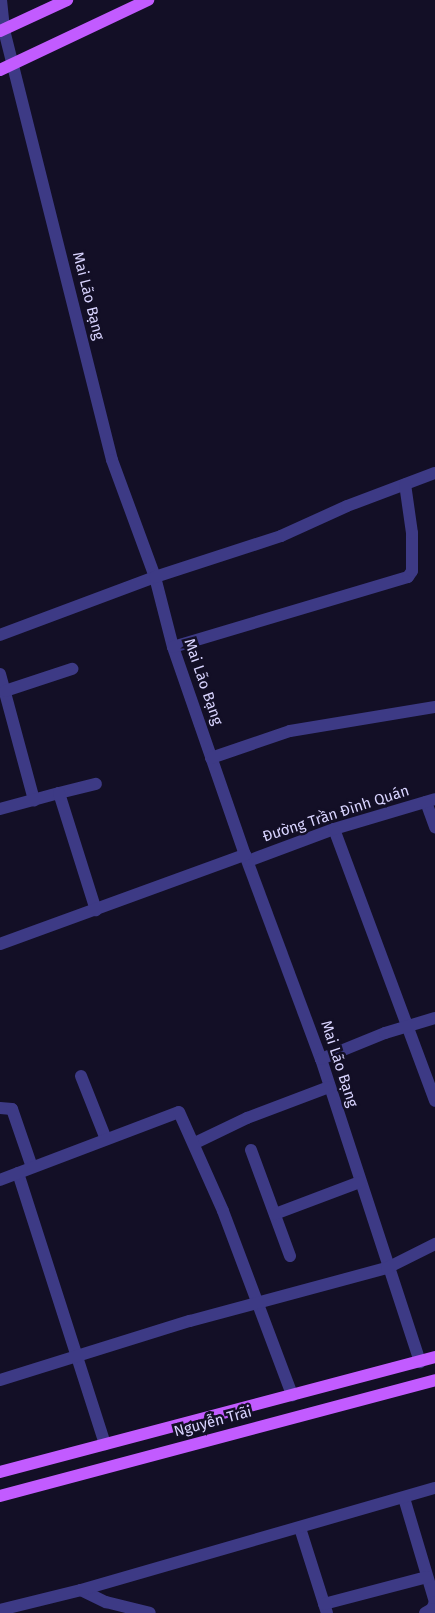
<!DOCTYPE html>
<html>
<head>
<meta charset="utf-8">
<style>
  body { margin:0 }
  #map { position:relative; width:435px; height:1613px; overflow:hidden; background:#130f26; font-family:"Fira Sans",sans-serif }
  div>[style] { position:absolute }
  .minor>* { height:12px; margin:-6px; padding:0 6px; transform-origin:6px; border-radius:6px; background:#3d3a85 }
  .major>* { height:12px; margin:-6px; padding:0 6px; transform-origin:6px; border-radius:6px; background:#c25bff }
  span { translate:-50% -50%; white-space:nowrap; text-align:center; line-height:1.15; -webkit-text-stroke:5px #130f26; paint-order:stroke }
  .street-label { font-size:15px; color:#d9d4ff }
</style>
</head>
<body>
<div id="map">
  <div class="minor">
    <div style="left:1px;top:0;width:30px;rotate:84deg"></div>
    <div style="left:4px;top:30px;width:443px;rotate:75.9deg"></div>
    <div style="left:112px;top:460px;width:125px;rotate:69.8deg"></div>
    <div style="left:155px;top:577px;width:72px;rotate:75.6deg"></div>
    <div style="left:173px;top:647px;width:220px;rotate:70.9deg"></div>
    <div style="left:245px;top:855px;width:218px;rotate:69.6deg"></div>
    <div style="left:321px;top:1059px;width:319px;rotate:71.9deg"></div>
    <div style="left:0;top:635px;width:165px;rotate:-20.5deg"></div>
    <div style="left:155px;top:577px;width:133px;rotate:-18deg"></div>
    <div style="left:281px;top:536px;width:72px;rotate:-24.4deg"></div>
    <div style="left:347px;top:506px;width:94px;rotate:-20.6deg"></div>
    <div style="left:173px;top:647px;width:245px;rotate:-16.6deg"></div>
    <div style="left:408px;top:577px;width:7px;rotate:-56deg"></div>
    <div style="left:412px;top:571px;width:38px;rotate:-90deg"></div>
    <div style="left:412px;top:533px;width:49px;rotate:-98.1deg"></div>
    <div style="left:0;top:674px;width:131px;rotate:74.9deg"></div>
    <div style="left:5px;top:691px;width:71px;rotate:-18.2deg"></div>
    <div style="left:211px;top:758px;width:83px;rotate:-18.9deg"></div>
    <div style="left:290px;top:731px;width:147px;rotate:-9.4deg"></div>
    <div style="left:59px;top:793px;width:38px;rotate:-14deg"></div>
    <div style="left:426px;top:802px;width:27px;rotate:70deg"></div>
    <div style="left:0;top:809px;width:61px;rotate:-15.2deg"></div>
    <div style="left:59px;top:793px;width:123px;rotate:72.5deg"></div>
    <div style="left:334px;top:829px;width:290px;rotate:69.6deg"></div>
    <div style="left:248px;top:861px;width:92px;rotate:-20.4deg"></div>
    <div style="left:334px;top:829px;width:105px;rotate:-16.5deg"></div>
    <div style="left:0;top:944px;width:261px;rotate:-20deg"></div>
    <div style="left:321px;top:1059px;width:69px;rotate:-22.1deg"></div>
    <div style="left:385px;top:1033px;width:52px;rotate:-16.7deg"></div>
    <div style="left:81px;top:1076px;width:68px;rotate:68.4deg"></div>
    <div style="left:0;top:1108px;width:12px;rotate:5deg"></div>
    <div style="left:12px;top:1109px;width:61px;rotate:71deg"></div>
    <div style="left:195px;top:1143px;width:58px;rotate:-25.7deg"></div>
    <div style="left:247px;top:1118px;width:88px;rotate:-20.7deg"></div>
    <div style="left:251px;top:1150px;width:113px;rotate:69.8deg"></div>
    <div style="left:18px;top:1173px;width:285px;rotate:72.2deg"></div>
    <div style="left:0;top:1180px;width:191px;rotate:-20.8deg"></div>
    <div style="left:179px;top:1112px;width:108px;rotate:66deg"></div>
    <div style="left:223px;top:1211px;width:197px;rotate:69.4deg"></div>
    <div style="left:275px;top:1214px;width:91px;rotate:-20.6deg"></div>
    <div style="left:0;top:1380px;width:199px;rotate:-17.3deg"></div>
    <div style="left:190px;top:1321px;width:204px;rotate:-15.1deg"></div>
    <div style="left:387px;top:1268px;width:54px;rotate:-26.6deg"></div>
    <div style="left:404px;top:1498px;width:109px;rotate:73.4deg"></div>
    <div style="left:435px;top:1602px;width:8px;rotate:113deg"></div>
    <div style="left:432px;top:1609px;width:8px;rotate:150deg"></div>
    <div style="left:300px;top:1528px;width:89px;rotate:72.4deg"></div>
    <div style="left:81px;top:1590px;width:28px;rotate:26deg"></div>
    <div style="left:106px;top:1602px;width:45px;rotate:14deg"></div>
    <div style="left:324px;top:1604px;width:106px;rotate:-14.7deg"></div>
    <div style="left:0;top:1610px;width:83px;rotate:-13.9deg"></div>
    <div style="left:81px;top:1590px;width:368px;rotate:-16.1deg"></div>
  </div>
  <div class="major">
    <div style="left:0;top:31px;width:74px;rotate:-24.8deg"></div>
    <div style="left:0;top:70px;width:164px;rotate:-25.3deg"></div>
    <div style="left:0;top:1472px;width:450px;rotate:-14.8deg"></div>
    <div style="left:0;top:1496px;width:450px;rotate:-14.9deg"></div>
  </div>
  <div class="street-label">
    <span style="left:88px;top:296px;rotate:76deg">Mai Lão Bạng</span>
    <span style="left:203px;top:682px;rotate:71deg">Mai Lão Bạng</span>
    <span style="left:336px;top:814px;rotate:-18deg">Đường Trần Đình Quán</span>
    <span style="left:339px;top:1064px;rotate:72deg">Mai Lão Bạng</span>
    <span style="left:213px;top:1422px;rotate:-15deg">Nguyễn Trãi</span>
  </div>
</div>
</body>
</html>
